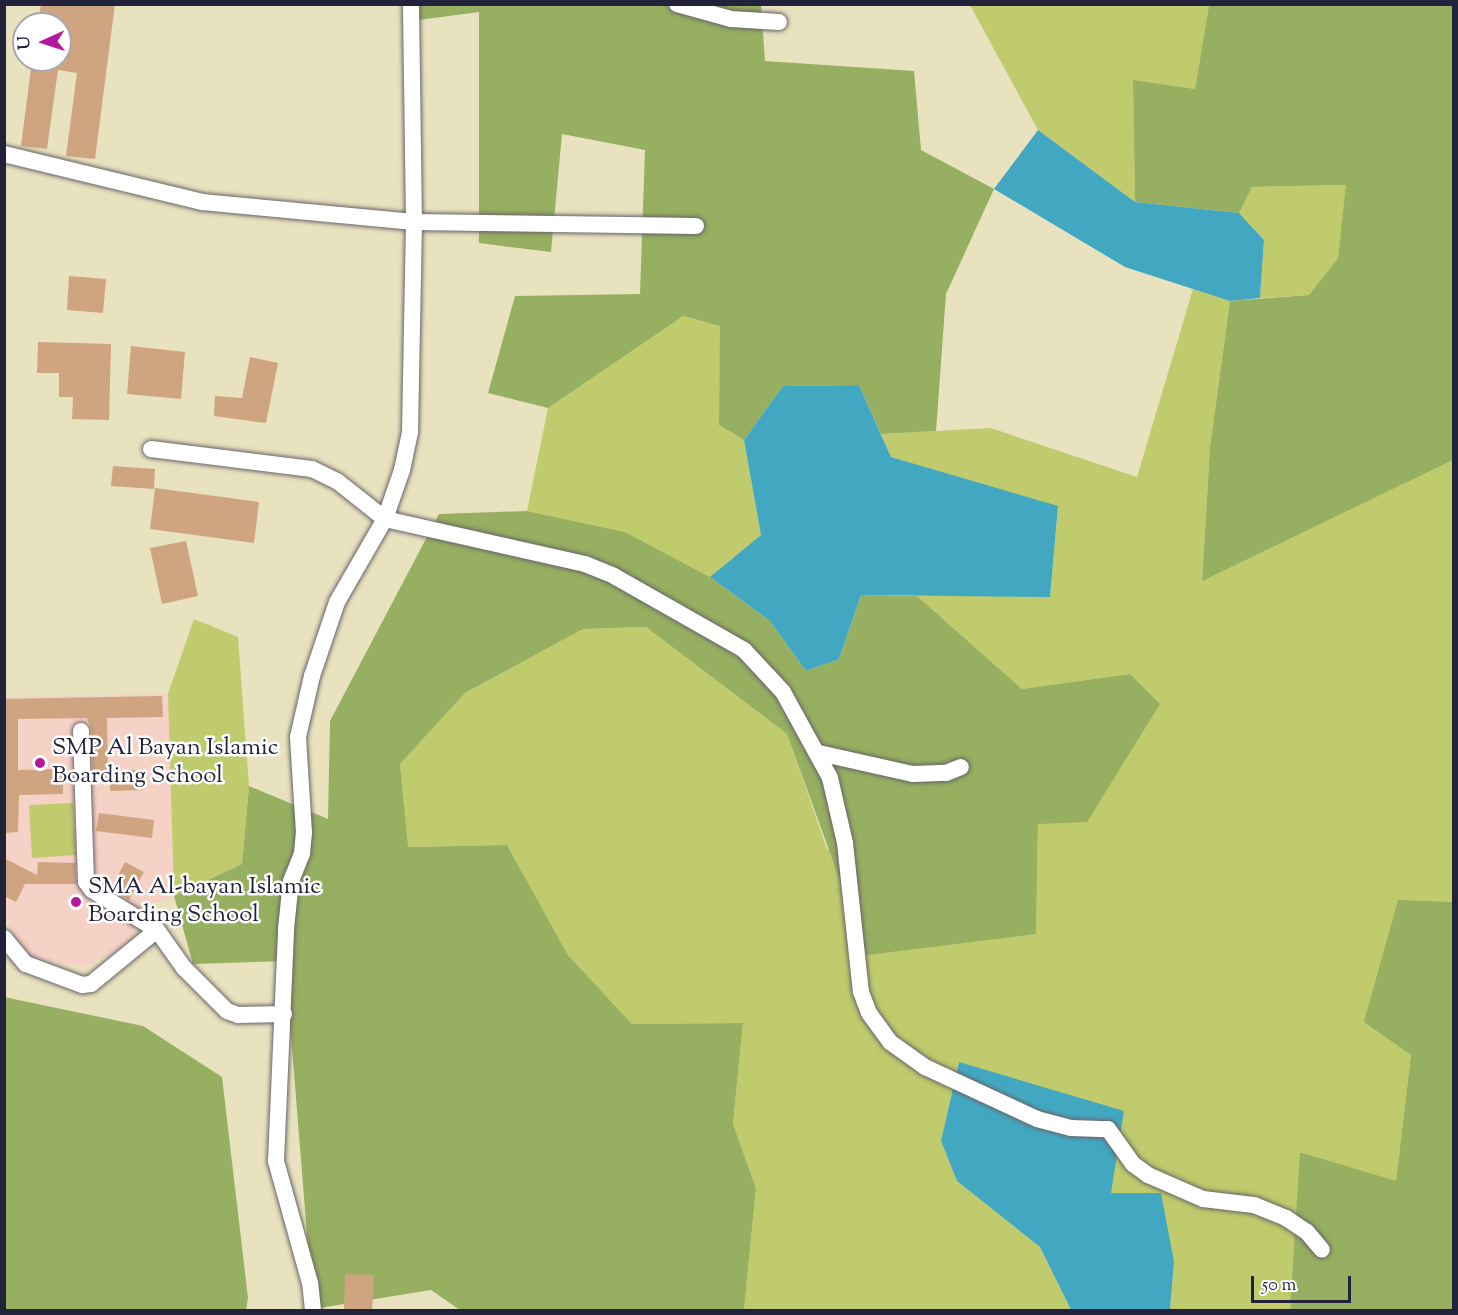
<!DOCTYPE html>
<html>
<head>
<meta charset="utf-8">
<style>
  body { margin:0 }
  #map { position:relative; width:1458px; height:1315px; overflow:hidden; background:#e9e2bf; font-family:"Sorts Mill Goudy",serif }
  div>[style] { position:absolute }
  .built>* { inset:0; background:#f6d1c5 }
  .green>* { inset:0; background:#bfcb6c }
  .forest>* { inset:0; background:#97af60 }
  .water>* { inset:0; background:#42a8c2 }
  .building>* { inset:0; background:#cea580 }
  .roads { filter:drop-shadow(0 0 2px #686569) drop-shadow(0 0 2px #686569) }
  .minor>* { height:16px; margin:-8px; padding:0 8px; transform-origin:8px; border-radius:8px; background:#fff }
  .dots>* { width:16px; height:16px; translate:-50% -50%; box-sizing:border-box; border:3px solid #fff; border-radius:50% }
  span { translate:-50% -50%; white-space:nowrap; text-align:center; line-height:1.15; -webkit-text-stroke:5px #fff; paint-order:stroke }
  .poi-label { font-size:24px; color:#22223b }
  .left { translate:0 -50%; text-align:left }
  .frame { position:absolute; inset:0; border:6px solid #22223b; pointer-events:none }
  .north { position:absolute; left:12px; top:12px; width:60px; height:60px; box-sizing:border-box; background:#fff; border:2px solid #a7a7b1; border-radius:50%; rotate:267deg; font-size:16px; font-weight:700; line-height:24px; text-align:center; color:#22223b }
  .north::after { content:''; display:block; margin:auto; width:21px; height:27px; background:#b5179e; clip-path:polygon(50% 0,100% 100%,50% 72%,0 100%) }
  .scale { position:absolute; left:1251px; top:1276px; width:100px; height:27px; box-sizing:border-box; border:3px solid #22223b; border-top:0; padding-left:8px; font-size:18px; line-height:21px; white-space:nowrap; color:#22223b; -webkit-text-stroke:4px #fff; paint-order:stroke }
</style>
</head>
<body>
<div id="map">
  <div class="built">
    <div style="clip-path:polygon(168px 694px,174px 896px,136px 911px,133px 940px,85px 967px,25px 956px,5px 916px,5px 697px)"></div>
  </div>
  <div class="green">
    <div style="clip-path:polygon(970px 5px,1209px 5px,1195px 89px,1133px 80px,1135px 202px,1038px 130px)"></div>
    <div style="clip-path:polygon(1347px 185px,1338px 258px,1309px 295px,1260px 298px,1264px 240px,1239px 213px,1251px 187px)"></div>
    <div style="clip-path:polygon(1193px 289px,1230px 301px,1210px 447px,1202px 580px,1453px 460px,1453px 902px,1398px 901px,1411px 1055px,1396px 1182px,1301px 1152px,1290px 1310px,1170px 1310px,1174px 1262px,1111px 1194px,959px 1062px,941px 1141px,957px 1181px,1040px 1247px,1071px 1310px,744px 1310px,756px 1188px,733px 1124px,743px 1023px,632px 1024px,568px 955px,507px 845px,407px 847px,400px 764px,465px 693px,583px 629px,646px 627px,787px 734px,827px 849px,1036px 933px,1038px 823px,1130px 674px,1022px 689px,917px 596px,1050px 596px,1058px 507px,891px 457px,881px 434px,991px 428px,1137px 477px)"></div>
    <div style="clip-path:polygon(682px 316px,721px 326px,719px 425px,744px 440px,761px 535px,710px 577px,625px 532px,527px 511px,548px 408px)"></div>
    <div style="clip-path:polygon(194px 619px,238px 637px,249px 786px,242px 864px,174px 896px,168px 694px)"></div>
    <div style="clip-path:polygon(73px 803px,76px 855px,32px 858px,29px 805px)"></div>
  </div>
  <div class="forest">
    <div style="clip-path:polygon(411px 5px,761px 5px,765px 61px,914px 71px,921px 150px,994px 189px,946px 294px,936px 431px,881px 434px,859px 385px,783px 386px,744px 440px,719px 425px,720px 326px,683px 316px,548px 408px,488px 393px,515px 296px,640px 294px,645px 150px,562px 134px,551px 252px,479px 243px,479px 12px,411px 21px)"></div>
    <div style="clip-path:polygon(1209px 5px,1453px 5px,1453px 460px,1202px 581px,1210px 447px,1230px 301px,1309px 295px,1338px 258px,1346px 185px,1252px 187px,1239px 213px,1135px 202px,1133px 80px,1195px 89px)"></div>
    <div style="clip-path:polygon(527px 511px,625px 532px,710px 577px,770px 621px,806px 671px,839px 659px,861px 595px,917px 596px,1022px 689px,1130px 674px,1160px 704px,1087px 822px,1038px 824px,1036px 934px,867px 955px,787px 734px,646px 627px,583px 629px,465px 693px,400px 764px,408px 847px,507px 845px,568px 955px,632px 1024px,743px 1023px,733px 1124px,756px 1188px,744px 1310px,460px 1310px,431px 1290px,313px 1309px,285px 961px,193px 964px,174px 896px,242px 864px,249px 786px,328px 819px,330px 721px,439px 514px)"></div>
    <div style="clip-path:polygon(1398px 900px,1453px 902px,1453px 1310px,1290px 1310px,1300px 1152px,1396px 1181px,1411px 1055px,1364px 1022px)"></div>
    <div style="clip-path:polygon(4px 997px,143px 1026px,222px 1077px,248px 1298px,246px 1310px,5px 1310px)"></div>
  </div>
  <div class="water">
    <div style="clip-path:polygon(1038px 130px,1135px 202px,1239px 213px,1264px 240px,1260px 298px,1230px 301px,1125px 267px,994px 189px)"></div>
    <div style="clip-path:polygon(859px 385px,891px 457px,1058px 506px,1050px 597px,861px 595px,839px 659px,806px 671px,770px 621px,710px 577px,761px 535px,744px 440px,783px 386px)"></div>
    <div style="clip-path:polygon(959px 1062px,1124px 1111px,1111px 1193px,1161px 1193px,1174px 1262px,1170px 1310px,1071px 1310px,1040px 1247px,957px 1181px,941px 1141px)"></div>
  </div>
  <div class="building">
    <div style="clip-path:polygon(41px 4px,115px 4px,95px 159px,66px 156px,77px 73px,58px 70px,47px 149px,21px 146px,32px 60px,60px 60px,60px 24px,38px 24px)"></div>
    <div style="clip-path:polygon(69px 276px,106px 279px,103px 313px,67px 310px)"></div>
    <div style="clip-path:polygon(38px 342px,111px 344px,109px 420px,72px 419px,73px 397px,59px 397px,59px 373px,37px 373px)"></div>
    <div style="clip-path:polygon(131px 346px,185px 352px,181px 399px,127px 394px)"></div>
    <div style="clip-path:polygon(250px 357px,278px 363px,266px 423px,214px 416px,215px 396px,242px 398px)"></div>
    <div style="clip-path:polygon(113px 466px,155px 469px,154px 489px,111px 486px)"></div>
    <div style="clip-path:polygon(155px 488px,259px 502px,254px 543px,150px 529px)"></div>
    <div style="clip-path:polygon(186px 541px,198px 596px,162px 604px,150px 548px)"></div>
    <div style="clip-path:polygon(162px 696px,163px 717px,107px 718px,108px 778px,93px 778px,92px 731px,87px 718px,18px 719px,18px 770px,63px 769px,63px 794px,19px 795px,18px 832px,4px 833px,4px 699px)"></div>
    <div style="clip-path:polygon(110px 770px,142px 770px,142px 790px,110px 791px)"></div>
    <div style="clip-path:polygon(99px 813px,154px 820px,152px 838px,96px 831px)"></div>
    <div style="clip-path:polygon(4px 858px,37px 875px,38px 862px,75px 863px,76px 884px,25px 884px,16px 902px,4px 896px)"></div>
    <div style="clip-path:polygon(125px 862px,144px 872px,129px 900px,111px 889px)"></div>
    <div style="clip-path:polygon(345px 1274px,374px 1275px,372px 1311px,344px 1311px)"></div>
  </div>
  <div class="roads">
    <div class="minor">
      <div style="left:677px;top:4px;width:56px;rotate:15.5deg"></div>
      <div style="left:731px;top:19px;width:48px;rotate:3.6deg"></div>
      <div style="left:4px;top:154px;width:204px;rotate:13.6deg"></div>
      <div style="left:202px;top:202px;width:213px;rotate:5.4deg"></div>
      <div style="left:414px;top:222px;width:282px;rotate:0.8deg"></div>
      <div style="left:151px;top:449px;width:162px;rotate:7.1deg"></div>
      <div style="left:312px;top:469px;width:28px;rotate:26deg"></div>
      <div style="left:337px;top:481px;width:61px;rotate:38.4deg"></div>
      <div style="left:385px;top:519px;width:205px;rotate:12.7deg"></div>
      <div style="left:585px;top:564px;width:31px;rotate:22deg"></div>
      <div style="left:614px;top:576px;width:150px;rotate:29.6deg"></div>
      <div style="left:744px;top:650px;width:57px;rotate:47.1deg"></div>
      <div style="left:783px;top:692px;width:98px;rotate:61.3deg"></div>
      <div style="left:830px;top:778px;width:67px;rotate:77deg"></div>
      <div style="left:845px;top:843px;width:150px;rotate:83.9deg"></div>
      <div style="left:861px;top:992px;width:22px;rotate:69deg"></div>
      <div style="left:869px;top:1013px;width:36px;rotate:54deg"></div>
      <div style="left:890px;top:1042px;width:43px;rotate:35.5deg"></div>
      <div style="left:925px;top:1067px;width:123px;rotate:24.9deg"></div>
      <div style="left:1037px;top:1119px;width:35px;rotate:15deg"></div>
      <div style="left:1071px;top:1128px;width:37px;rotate:2deg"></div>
      <div style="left:1108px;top:1129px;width:43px;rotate:54.5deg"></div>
      <div style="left:1133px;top:1164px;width:19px;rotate:36deg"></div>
      <div style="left:1148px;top:1175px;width:60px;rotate:23.6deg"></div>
      <div style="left:1203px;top:1199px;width:51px;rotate:6.7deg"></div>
      <div style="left:1254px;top:1205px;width:35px;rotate:22deg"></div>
      <div style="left:1286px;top:1218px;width:25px;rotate:34deg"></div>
      <div style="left:1307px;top:1232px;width:23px;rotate:50deg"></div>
      <div style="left:81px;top:731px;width:151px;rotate:88.1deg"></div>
      <div style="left:86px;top:882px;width:10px;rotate:53deg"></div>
      <div style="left:92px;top:890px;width:76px;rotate:31.6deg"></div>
      <div style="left:819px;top:753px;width:96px;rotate:12.6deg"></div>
      <div style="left:913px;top:774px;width:33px;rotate:-2deg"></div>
      <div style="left:946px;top:773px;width:16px;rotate:-22deg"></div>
      <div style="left:4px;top:938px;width:34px;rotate:50deg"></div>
      <div style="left:26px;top:964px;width:60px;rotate:20.6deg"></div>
      <div style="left:82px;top:985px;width:9px;rotate:-6deg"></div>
      <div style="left:91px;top:984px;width:85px;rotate:-39.3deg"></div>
      <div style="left:157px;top:930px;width:47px;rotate:54.6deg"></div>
      <div style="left:184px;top:968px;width:61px;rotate:45deg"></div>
      <div style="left:227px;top:1011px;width:12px;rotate:20deg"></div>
      <div style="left:238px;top:1015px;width:46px;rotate:-1.2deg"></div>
      <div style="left:313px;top:1310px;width:27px;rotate:-96deg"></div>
      <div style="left:310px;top:1283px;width:127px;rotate:-105.6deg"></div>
      <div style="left:276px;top:1161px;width:232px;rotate:-87.5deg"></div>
      <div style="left:286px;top:929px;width:48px;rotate:-84.1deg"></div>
      <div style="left:291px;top:881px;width:29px;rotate:-68deg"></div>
      <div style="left:302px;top:854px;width:21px;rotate:-85deg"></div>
      <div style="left:304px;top:833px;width:96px;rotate:-93.6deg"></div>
      <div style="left:298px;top:737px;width:63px;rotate:-77.1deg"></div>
      <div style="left:312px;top:676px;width:78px;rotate:-71.3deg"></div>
      <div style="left:337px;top:602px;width:96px;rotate:-60deg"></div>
      <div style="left:385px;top:519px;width:52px;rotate:-70.9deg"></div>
      <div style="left:402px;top:470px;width:40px;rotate:-78deg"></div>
      <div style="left:410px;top:431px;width:209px;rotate:-88.9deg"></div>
      <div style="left:414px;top:222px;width:218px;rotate:-90.8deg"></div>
    </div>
  </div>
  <div class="dots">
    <div style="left:40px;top:763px;background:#b5179e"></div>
    <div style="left:76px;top:902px;background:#b5179e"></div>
  </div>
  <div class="poi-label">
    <span class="left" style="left:52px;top:763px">SMP Al Bayan Islamic<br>Boarding School</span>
    <span class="left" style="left:88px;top:902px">SMA Al-bayan Islamic<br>Boarding School</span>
  </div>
  <div class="frame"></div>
  <div class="north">U</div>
  <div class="scale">50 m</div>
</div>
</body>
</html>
